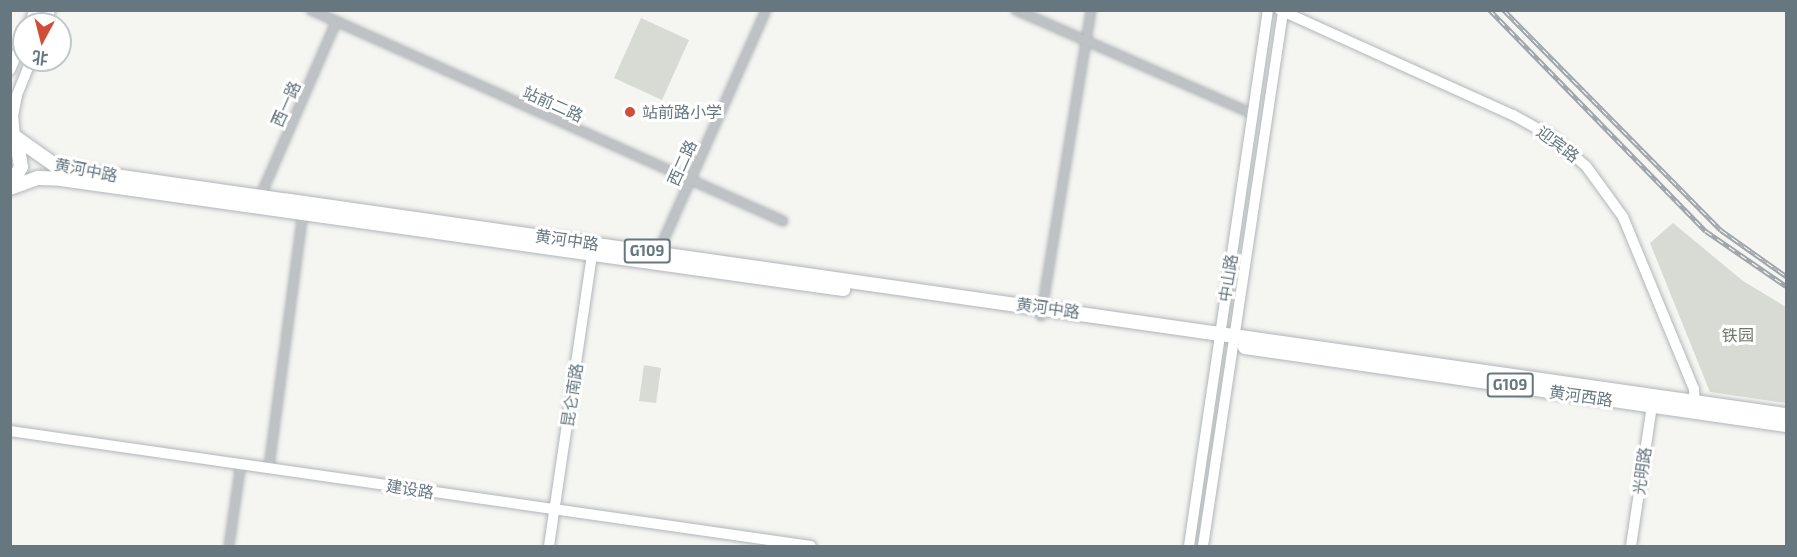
<!DOCTYPE html>
<html>
<head>
<meta charset="utf-8">
<style>
  body { margin:0 }
  #map { position:relative; width:1797px; height:557px; overflow:hidden; background:#f5f5f2; font-family:"Exo 2","Noto Sans SC",sans-serif }
  div>[style] { position:absolute }
  .green>* { inset:0; background:#d7dbd3 }
  .roads { filter:drop-shadow(0 0 2px #b1b6b9) drop-shadow(0 0 2px #b1b6b9) }
  .street>* { height:8px; margin:-4px; padding:0 4px; transform-origin:4px; border-radius:4px; background:#bec2c5 }
  .secondary>* { height:10px; margin:-5px; padding:0 5px; transform-origin:5px; border-radius:5px; background:#fff }
  .highway>* { height:14px; margin:-7px; padding:0 7px; transform-origin:7px; border-radius:7px; background:#fff }
  .rail>* { height:4.5px; margin-top:-2.25px; transform-origin:0; background:repeating-linear-gradient(90deg,#fff 0 7px,#a0a6aa 0 14px); box-sizing:border-box; border-block:2px solid #a0a6aa }
  .dots>* { width:16px; height:16px; translate:-50% -50%; box-sizing:border-box; border:3px solid #fff; border-radius:50% }
  span { translate:-50% -50%; white-space:nowrap; text-align:center; line-height:1.15; -webkit-text-stroke:6px #fff; paint-order:stroke }
  .shield-label span { padding:2px 4px; background:#fff; border:2px solid; border-radius:4px; -webkit-text-stroke-width:0 }
  .shield-label { font-size:15px; color:#677780; font-weight:700 }
  .street-label { font-size:16px; color:#677780 }
  .poi-label { font-size:16px; color:#677780 }
  .left { translate:0 -50%; text-align:left }
  .park-label { font-size:16px; color:#6a7765 }
  .frame { position:absolute; inset:0; border:12px solid #677780; pointer-events:none }
  .north { position:absolute; left:12px; top:12px; width:60px; height:60px; box-sizing:border-box; background:#fff; border:2px solid #c2c9cc; border-radius:50%; rotate:187deg; font-size:16px; font-weight:700; line-height:24px; text-align:center; color:#677780 }
  .north::after { content:''; display:block; margin:auto; width:21px; height:27px; background:#d04d37; clip-path:polygon(50% 0,100% 100%,50% 72%,0 100%) }
</style>
</head>
<body>
<div id="map">
  <div class="green">
    <div style="clip-path:polygon(641px 18px,689px 40px,662px 100px,614px 78px)"></div>
    <div style="clip-path:polygon(1673px 223px,1743px 281px,1786px 307px,1786px 403px,1710px 392px,1650px 243px)"></div>
    <div style="clip-path:polygon(644px 365px,661px 368px,656px 403px,639px 401px)"></div>
  </div>
  <div class="roads">
    <div class="street">
      <div style="left:311px;top:10px;width:517px;rotate:24.09deg"></div>
      <div style="left:1016px;top:10px;width:259px;rotate:23.7deg"></div>
      <div style="left:260px;top:197px;width:191px;rotate:-66.5deg"></div>
      <div style="left:657px;top:255px;width:268px;rotate:-66deg"></div>
      <div style="left:1041px;top:316px;width:310px;rotate:-80.7deg"></div>
      <div style="left:269px;top:467px;width:256px;rotate:-82.4deg"></div>
      <div style="left:229px;top:546px;width:84px;rotate:-81.8deg"></div>
    </div>
    <div class="secondary">
      <div style="left:1280px;top:10px;width:256px;rotate:24.3deg"></div>
      <div style="left:1513px;top:115px;width:43px;rotate:28.9deg"></div>
      <div style="left:1551px;top:136px;width:46px;rotate:40.6deg"></div>
      <div style="left:1586px;top:166px;width:63px;rotate:54deg"></div>
      <div style="left:1623px;top:217px;width:186px;rotate:67.6deg"></div>
      <div style="left:1694px;top:389px;width:20px;rotate:87deg"></div>
      <div style="left:29px;top:24px;width:15px;rotate:-67deg"></div>
      <div style="left:45px;top:24px;width:15px;rotate:-70deg"></div>
      <div style="left:10px;top:70px;width:36px;rotate:-67deg"></div>
      <div style="left:15px;top:137px;width:21px;rotate:-95deg"></div>
      <div style="left:13px;top:116px;width:21px;rotate:-79deg"></div>
      <div style="left:17px;top:95px;width:38px;rotate:-68deg"></div>
      <div style="left:10px;top:431px;width:809px;rotate:8.17deg"></div>
      <div style="left:549px;top:546px;width:302px;rotate:-81.6deg"></div>
      <div style="left:1189px;top:546px;width:542px;rotate:-81.62deg"></div>
      <div style="left:1203px;top:546px;width:540px;rotate:-81.48deg"></div>
      <div style="left:1631px;top:546px;width:150px;rotate:-81.5deg"></div>
    </div>
    <div class="highway">
      <div style="left:15px;top:137px;width:54px;rotate:35.2deg"></div>
      <div style="left:59px;top:168px;width:1745px;rotate:8.14deg"></div>
      <div style="left:10px;top:186px;width:22px;rotate:-60deg"></div>
      <div style="left:21px;top:167px;width:26px;rotate:-99deg"></div>
      <div style="left:10px;top:188px;width:30px;rotate:-20deg"></div>
      <div style="left:38px;top:178px;width:23px;rotate:2deg"></div>
      <div style="left:61px;top:179px;width:790px;rotate:8.01deg"></div>
      <div style="left:1245px;top:347px;width:547px;rotate:8.2deg"></div>
    </div>
  </div>
  <div class="rail">
    <div style="left:1490px;top:10px;width:309px;rotate:45.7deg"></div>
    <div style="left:1706px;top:231px;width:97px;rotate:34.5deg"></div>
    <div style="left:1504px;top:10px;width:309px;rotate:45.4deg"></div>
    <div style="left:1721px;top:230px;width:80px;rotate:35.3deg"></div>
  </div>
  <div class="dots">
    <div style="left:630px;top:112px;background:#d04d37"></div>
  </div>
  <div class="shield-label">
    <span style="left:647px;top:251px">G109</span>
    <span style="left:1510px;top:385px">G109</span>
  </div>
  <div class="street-label">
    <span style="left:286px;top:104px;rotate:-66deg">西一路</span>
    <span style="left:553px;top:104px;rotate:24deg">站前二路</span>
    <span style="left:1558px;top:144px;rotate:37deg">迎宾路</span>
    <span style="left:682px;top:163px;rotate:-66deg">西二路</span>
    <span style="left:86px;top:170px;rotate:11deg">黄河中路</span>
    <span style="left:567px;top:240px;rotate:8deg">黄河中路</span>
    <span style="left:1228px;top:278px;rotate:-81deg">中山路</span>
    <span style="left:1048px;top:308px;rotate:8deg">黄河中路</span>
    <span style="left:572px;top:395px;rotate:-81deg">昆仑南路</span>
    <span style="left:1581px;top:396px;rotate:8deg">黄河西路</span>
    <span style="left:1642px;top:471px;rotate:-82deg">光明路</span>
    <span style="left:410px;top:489px;rotate:9deg">建设路</span>
  </div>
  <div class="poi-label">
    <span class="left" style="left:642px;top:112px">站前路小学</span>
  </div>
  <div class="park-label">
    <span style="left:1738px;top:335px">铁园</span>
  </div>
  <div class="frame"></div>
  <div class="north">北</div>
</div>
</body>
</html>
